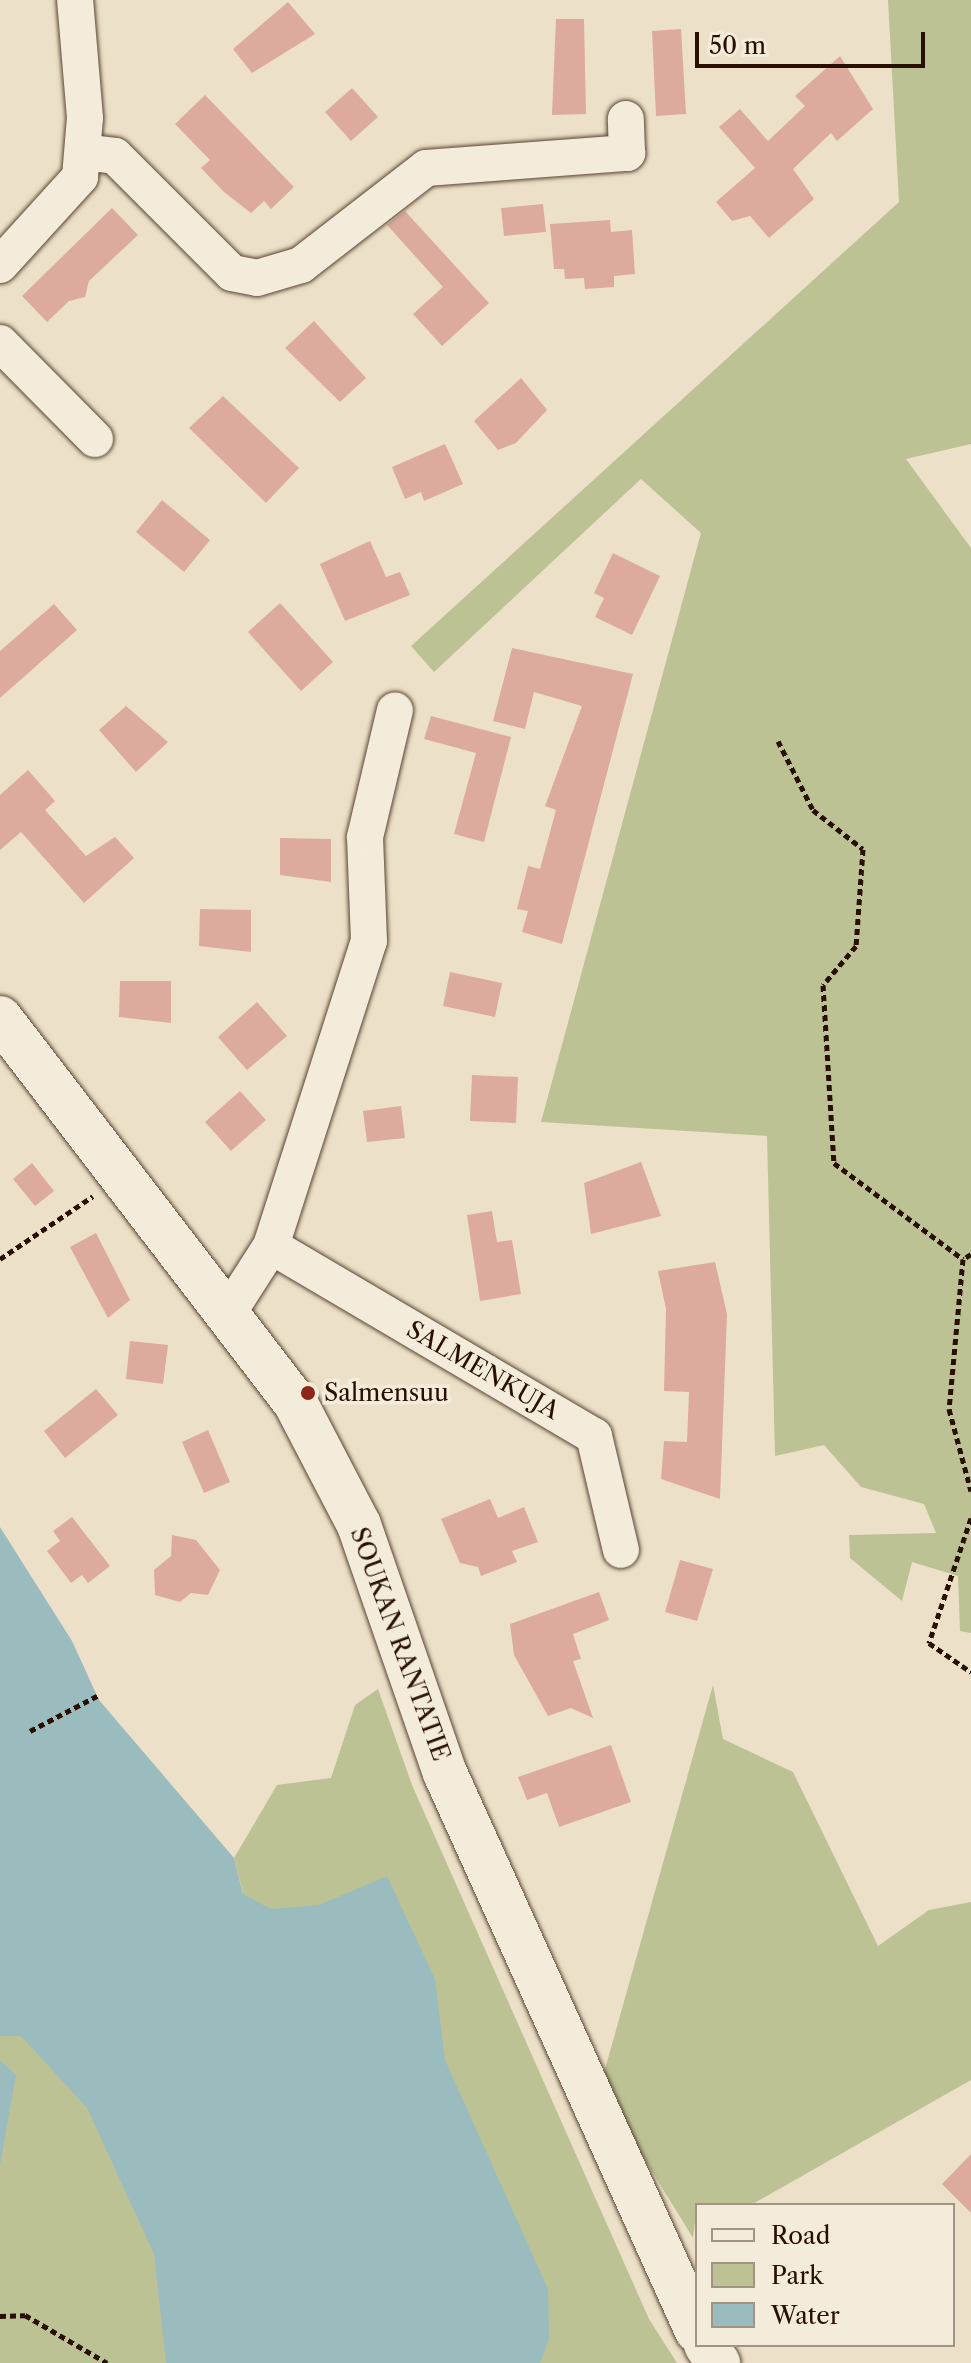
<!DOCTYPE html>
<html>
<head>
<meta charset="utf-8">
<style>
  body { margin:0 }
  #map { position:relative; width:971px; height:2363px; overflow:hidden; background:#ece1c8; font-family:"Libre Caslon Text",serif }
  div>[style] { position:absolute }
  .green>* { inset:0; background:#bcc293 }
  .water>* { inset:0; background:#9bbcbe }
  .building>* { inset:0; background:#dcab9d }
  .path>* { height:5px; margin-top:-2.5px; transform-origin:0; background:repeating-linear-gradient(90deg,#290f00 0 6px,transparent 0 10px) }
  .roads { filter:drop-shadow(0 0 2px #5a4432) drop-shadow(0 0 2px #5a4432) }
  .street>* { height:36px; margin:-18px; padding:0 18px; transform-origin:18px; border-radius:18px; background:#f3ecdb }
  .secondary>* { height:44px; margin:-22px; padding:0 22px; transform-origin:22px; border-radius:22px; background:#f3ecdb }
  .dots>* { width:22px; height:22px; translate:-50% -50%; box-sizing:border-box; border:4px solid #f3ecdb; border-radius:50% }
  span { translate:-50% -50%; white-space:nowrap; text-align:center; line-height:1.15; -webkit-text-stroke:7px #f3ecdb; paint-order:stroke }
  .street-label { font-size:24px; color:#290f00 }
  .poi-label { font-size:24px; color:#290f00 }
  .left { translate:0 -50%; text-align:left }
  .legend { position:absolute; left:695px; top:2203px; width:260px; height:144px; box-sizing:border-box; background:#f3ecdb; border:2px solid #a29483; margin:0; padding:10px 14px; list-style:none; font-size:24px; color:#290f00 }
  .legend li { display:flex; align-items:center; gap:16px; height:40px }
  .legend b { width:40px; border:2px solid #a29483 }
  .scale { position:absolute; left:695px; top:32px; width:230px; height:36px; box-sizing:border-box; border:4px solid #290f00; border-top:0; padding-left:10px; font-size:24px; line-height:28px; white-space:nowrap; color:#290f00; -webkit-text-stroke:6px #f3ecdb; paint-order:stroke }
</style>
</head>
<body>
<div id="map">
  <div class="green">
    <div style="clip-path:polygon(888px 0,971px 0,971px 444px,906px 459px,971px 548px,971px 1633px,960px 1631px,958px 1576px,912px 1562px,902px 1601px,850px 1558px,849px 1535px,936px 1533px,924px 1504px,861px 1487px,824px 1445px,775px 1456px,767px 1136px,541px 1122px,701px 533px,641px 479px,434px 672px,411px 646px,899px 202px)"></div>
    <div style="clip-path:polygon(713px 1685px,723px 1739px,793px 1772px,878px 1946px,929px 1910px,971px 1902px,971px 2080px,751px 2205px,697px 2205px,693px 2238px,600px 2087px)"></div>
    <div style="clip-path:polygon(378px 1689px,412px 1785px,649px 2319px,677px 2363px,0 2363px,0 1942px,243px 1893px,234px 1858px,277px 1785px,331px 1778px,355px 1705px)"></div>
  </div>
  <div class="water">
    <div style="clip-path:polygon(0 1527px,72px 1641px,99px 1700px,234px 1858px,243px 1894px,271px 1909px,319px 1905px,387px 1876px,435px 1979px,445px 2060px,548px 2289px,549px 2339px,540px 2363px,166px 2363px,154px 2254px,87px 2108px,21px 2036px,0 2036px)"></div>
    <div style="clip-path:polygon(0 2060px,16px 2075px,0 2165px)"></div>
  </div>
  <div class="building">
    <div style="clip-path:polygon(288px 2px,315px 34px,252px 73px,233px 49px)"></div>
    <div style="clip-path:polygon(556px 19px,584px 19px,586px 114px,552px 115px)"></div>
    <div style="clip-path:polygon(681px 29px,686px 114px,656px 116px,652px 31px)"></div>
    <div style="clip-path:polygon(840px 56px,873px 109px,837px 141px,831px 133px,793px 169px,814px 199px,769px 238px,750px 216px,732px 221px,716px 202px,755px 168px,719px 127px,740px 109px,768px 141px,805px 106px,795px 96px)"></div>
    <div style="clip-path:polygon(352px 88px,378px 117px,351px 141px,325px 112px)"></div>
    <div style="clip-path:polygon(205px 95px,294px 187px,271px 209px,264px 201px,251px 213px,224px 192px,201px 168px,210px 160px,175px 124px)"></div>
    <div style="clip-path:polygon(543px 204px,546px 232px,504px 236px,501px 208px)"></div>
    <div style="clip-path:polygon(112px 208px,138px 235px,89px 281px,85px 297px,69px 301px,47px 322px,22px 296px)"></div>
    <div style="clip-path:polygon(405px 211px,489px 303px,442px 346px,413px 314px,443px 287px,387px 225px)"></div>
    <div style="clip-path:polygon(610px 220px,611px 232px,632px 230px,635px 274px,614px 276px,614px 287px,585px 289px,584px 278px,565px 279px,564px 269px,554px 269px,550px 224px)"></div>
    <div style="clip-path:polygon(314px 321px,366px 378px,340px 402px,285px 348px)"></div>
    <div style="clip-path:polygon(521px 378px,547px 410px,516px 443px,498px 450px,474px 421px)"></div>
    <div style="clip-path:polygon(223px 396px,299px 468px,266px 503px,189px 428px)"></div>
    <div style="clip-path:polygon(445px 444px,463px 484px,424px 501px,421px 492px,405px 499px,392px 467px)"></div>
    <div style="clip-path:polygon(162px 500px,210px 540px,184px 572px,136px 532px)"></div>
    <div style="clip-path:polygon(370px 541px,386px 577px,400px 572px,410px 595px,345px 621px,320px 564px)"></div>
    <div style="clip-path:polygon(613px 553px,660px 576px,632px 635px,595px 617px,604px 598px,594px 593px)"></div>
    <div style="clip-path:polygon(280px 603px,333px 662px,301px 691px,248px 632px)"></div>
    <div style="clip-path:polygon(54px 604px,77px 630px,0 698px,0 651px)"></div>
    <div style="clip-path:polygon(512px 648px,633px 674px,562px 944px,522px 932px,528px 911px,517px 909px,528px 866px,540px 869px,556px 810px,545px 806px,582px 706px,534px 692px,525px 729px,493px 721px)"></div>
    <div style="clip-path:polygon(126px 706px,168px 742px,136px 772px,99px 730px)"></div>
    <div style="clip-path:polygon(431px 716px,511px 737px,484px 842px,454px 834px,476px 753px,424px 739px)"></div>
    <div style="clip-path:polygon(28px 770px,55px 801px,45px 810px,86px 856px,115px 837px,134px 858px,84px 903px,21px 832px,0 850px,0 795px)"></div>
    <div style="clip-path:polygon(280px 838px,331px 839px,331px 882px,280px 875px)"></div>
    <div style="clip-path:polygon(200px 909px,251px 910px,251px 952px,199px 946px)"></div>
    <div style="clip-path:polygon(450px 972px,502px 983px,495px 1017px,443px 1006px)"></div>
    <div style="clip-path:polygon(120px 981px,171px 981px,171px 1023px,119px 1017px)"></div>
    <div style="clip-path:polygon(257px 1002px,287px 1036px,247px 1070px,218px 1037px)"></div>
    <div style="clip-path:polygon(472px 1075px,518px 1077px,516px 1123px,470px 1121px)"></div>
    <div style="clip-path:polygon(240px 1091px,266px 1120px,231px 1151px,205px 1122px)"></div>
    <div style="clip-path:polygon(401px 1106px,405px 1138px,367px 1142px,363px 1111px)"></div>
    <div style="clip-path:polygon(641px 1162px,661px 1216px,591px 1234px,584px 1183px)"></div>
    <div style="clip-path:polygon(32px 1163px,54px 1191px,35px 1206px,13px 1179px)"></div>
    <div style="clip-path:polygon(492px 1211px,497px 1242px,512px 1240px,521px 1294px,480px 1301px,467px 1215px)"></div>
    <div style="clip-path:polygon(96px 1233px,130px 1300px,108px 1318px,70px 1247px)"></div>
    <div style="clip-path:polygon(715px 1262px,727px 1314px,720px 1499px,661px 1479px,664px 1441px,687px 1442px,689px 1392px,664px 1391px,666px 1309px,658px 1271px)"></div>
    <div style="clip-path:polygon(130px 1341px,168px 1345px,163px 1384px,126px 1379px)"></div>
    <div style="clip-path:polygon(96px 1389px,118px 1415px,65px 1458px,44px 1431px)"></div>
    <div style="clip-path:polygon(208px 1430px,230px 1482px,204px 1493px,182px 1442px)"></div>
    <div style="clip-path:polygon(490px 1499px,498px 1518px,524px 1507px,538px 1542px,512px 1551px,517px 1562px,481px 1576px,478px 1567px,460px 1563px,441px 1519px)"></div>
    <div style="clip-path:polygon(72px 1517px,110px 1566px,88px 1583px,82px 1575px,71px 1583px,47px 1551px,60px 1541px,53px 1531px)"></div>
    <div style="clip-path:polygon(172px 1535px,196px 1540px,220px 1570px,208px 1595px,191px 1593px,180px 1602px,155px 1595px,154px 1570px,171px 1556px)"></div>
    <div style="clip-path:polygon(680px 1560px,713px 1569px,697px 1621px,665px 1612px)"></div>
    <div style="clip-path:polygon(599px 1592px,609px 1620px,573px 1634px,581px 1659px,573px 1661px,593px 1718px,571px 1708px,548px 1716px,514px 1655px,510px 1624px)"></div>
    <div style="clip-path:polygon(611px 1745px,631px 1802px,559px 1827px,547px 1793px,527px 1800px,518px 1777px)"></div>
    <div style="clip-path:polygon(971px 2154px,971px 2213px,942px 2184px)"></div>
  </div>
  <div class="path">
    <div style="left:778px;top:741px;width:77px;rotate:63.1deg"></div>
    <div style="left:813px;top:810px;width:63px;rotate:38deg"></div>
    <div style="left:863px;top:849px;width:97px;rotate:94.1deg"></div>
    <div style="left:856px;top:946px;width:51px;rotate:130.2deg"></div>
    <div style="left:823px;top:985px;width:178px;rotate:86.5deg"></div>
    <div style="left:834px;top:1163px;width:161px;rotate:36.7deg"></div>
    <div style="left:971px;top:1254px;width:9px;rotate:148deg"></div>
    <div style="left:963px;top:1259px;width:151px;rotate:95.3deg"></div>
    <div style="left:949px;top:1409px;width:85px;rotate:75deg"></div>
    <div style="left:0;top:1259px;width:112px;rotate:-34.1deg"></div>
    <div style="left:971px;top:1518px;width:132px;rotate:108.6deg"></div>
    <div style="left:929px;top:1643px;width:51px;rotate:34.6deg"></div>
    <div style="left:30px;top:1731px;width:76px;rotate:-27.6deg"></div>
    <div style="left:0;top:2316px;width:25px;rotate:-2deg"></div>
    <div style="left:25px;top:2315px;width:95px;rotate:30.3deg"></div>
  </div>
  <div class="roads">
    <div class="street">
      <div style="left:83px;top:152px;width:32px;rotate:7deg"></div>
      <div style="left:115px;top:156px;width:165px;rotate:45deg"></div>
      <div style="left:232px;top:273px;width:25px;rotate:11deg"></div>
      <div style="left:257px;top:278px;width:46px;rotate:-16.5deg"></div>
      <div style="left:301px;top:265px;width:158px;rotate:-37.8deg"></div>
      <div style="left:426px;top:168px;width:202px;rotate:-4.3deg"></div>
      <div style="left:627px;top:153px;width:34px;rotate:-92deg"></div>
      <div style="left:0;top:265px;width:119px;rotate:-47.7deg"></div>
      <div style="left:80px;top:177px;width:59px;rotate:-85.2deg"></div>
      <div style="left:85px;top:118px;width:118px;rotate:-94.8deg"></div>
      <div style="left:0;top:343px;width:135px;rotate:45.3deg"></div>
      <div style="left:271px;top:1246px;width:375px;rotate:30.5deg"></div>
      <div style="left:594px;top:1436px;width:117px;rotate:76.7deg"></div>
      <div style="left:230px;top:1310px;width:76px;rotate:-57.4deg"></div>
      <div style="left:271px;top:1246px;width:320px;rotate:-72.2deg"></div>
      <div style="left:369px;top:941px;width:104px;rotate:-92.2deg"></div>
      <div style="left:365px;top:837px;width:130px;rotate:-76.7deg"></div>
    </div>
    <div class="secondary">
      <div style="left:0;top:1018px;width:486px;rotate:52.5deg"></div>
      <div style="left:296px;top:1404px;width:136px;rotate:62.5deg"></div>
      <div style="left:359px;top:1525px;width:262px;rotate:70.9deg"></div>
      <div style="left:445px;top:1773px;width:612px;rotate:65.7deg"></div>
      <div style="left:706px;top:2345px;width:22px;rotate:56deg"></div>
    </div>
  </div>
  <div class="dots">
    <div style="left:308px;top:1393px;background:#8f2418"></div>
  </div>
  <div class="street-label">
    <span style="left:483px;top:1370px;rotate:30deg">SALMENKUJA</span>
    <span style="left:400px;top:1644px;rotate:70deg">SOUKAN RANTATIE</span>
  </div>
  <div class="poi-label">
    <span class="left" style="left:324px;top:1393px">Salmensuu</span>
  </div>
  <ul class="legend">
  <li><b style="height:10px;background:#f3ecdb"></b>Road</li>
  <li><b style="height:22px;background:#bcc293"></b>Park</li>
  <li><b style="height:22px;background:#9bbcbe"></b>Water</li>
  </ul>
  <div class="scale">50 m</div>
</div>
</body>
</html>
